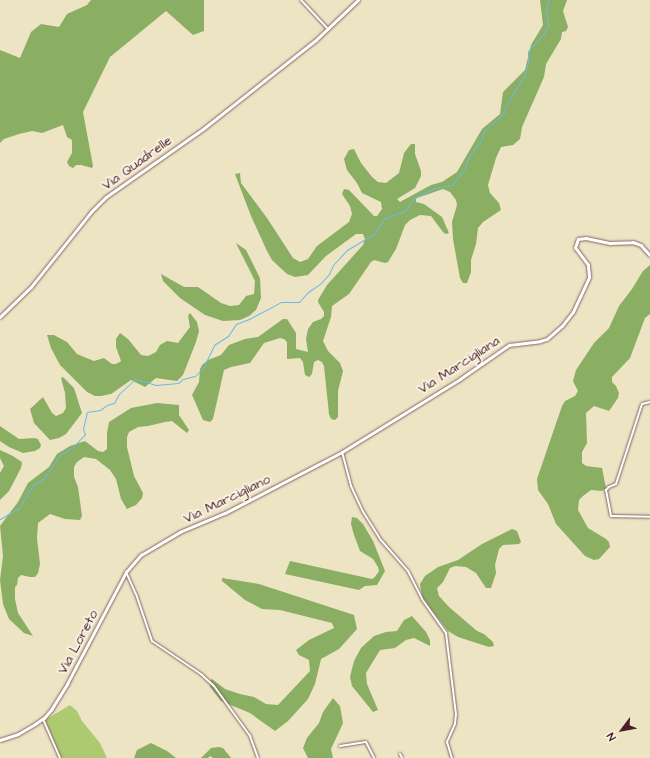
<!DOCTYPE html>
<html>
<head>
<meta charset="utf-8">
<style>
  body { margin:0 }
  #map { position:relative; width:650px; height:758px; overflow:hidden; background:#ede4c4; font-family:"Architects Daughter",sans-serif }
  div>[style] { position:absolute }
  .green>* { inset:0; background:#aeca70 }
  .forest>* { inset:0; background:#8aae62 }
  .stream>* { height:1px; margin:-0.5px; padding:0 0.5px; transform-origin:0.5px; border-radius:0.5px; background:#6db9e7 }
  .roads { filter:drop-shadow(0 0 1px #836461) drop-shadow(0 0 1px #836461) }
  .minor>* { height:2px; margin:-1px; padding:0 1px; transform-origin:1px; border-radius:1px; background:#fff }
  .tertiary>* { height:2.5px; margin:-1.25px; padding:0 1.25px; transform-origin:1.25px; border-radius:1.25px; background:#fff }
  span { translate:-50% -50%; white-space:nowrap; text-align:center; line-height:1.15; -webkit-text-stroke:3.5px #fcf5e5; paint-order:stroke }
  .street-label { font-size:14px; color:#4a1f2b }
  .north { position:absolute; left:602px; top:710px; width:40px; height:40px; -webkit-text-stroke:3px #fcf5e5; paint-order:stroke; rotate:238deg; font-size:11px; font-weight:700; line-height:16px; text-align:center; color:#4a1f2b }
  .north::after { content:''; display:block; margin:auto; width:14px; height:18px; background:#4a1f2b; clip-path:polygon(50% 0,100% 100%,50% 72%,0 100%) }
</style>
</head>
<body>
<div id="map">
  <div class="green">
    <div style="clip-path:polygon(70px 705px,77px 711px,82px 721px,100px 743px,107px 758px,61px 758px,45px 720px)"></div>
  </div>
  <div class="forest">
    <div style="clip-path:polygon(91px 0,204px 0,204px 31px,193px 35px,166px 11px,110px 57px,83px 112px,93px 166px,92px 168px,81px 165px,76px 165px,73px 168px,69px 166px,67px 162px,72px 153px,72px 140px,67px 137px,63px 125px,42px 133px,32px 131px,19px 134px,4px 139px,0 143px,0 50px,20px 58px,31px 32px,41px 24px,59px 27px,67px 14px,87px 5px)"></div>
    <div style="clip-path:polygon(540px 0,567px 0,563px 11px,568px 27px,566px 31px,562px 32px,561px 39px,546px 64px,544px 77px,522px 127px,520px 139px,513px 145px,501px 147px,496px 158px,488px 185px,490px 193px,499px 203px,501px 210px,483px 222px,478px 228px,476px 244px,471px 260px,471px 272px,467px 283px,463px 283px,460px 278px,453px 239px,452px 222px,457px 205px,456px 200px,450px 192px,443px 189px,417px 198px,416px 199px,416px 202px,424px 204px,442px 217px,449px 233px,446px 234px,443px 232px,431px 216px,420px 215px,410px 220px,405px 225px,396px 249px,388px 262px,385px 263px,374px 260px,371px 262px,349px 294px,332px 306px,331px 317px,323px 341px,328px 351px,340px 363px,343px 371px,338px 391px,338px 417px,335px 420px,331px 419px,329px 414px,324px 366px,322px 362px,318px 360px,314px 362px,312px 374px,309px 377px,305px 375px,303px 362px,300px 358px,287px 359px,287px 342px,284px 339px,280px 338px,264px 343px,250px 363px,231px 367px,224px 370px,213px 419px,210px 422px,203px 420px,192px 395px,199px 382px,200px 369px,202px 365px,208px 360px,221px 355px,229px 345px,245px 339px,258px 337px,283px 319px,287px 319px,296px 333px,296px 349px,308px 352px,306px 339px,308px 329px,313px 322px,321px 319px,324px 316px,324px 312px,318px 302px,318px 300px,327px 285px,363px 245px,365px 239px,363px 234px,356px 234px,326px 256px,308px 275px,295px 277px,287px 274px,272px 260px,267px 251px,251px 216px,235px 174px,240px 173px,241px 183px,267px 218px,293px 258px,300px 262px,308px 259px,317px 246px,349px 222px,352px 214px,350px 206px,342px 194px,344px 189px,349px 190px,374px 216px,377px 216px,382px 209px,381px 202px,362px 193px,357px 183px,347px 170px,344px 159px,349px 150px,354px 149px,361px 163px,372px 177px,378px 182px,386px 183px,399px 173px,404px 153px,411px 144px,415px 144px,415px 154px,421px 171px,421px 176px,415px 188px,397px 199px,400px 202px,431px 185px,442px 182px,457px 172px,482px 129px,500px 114px,503px 92px,525px 70px,531px 45px,543px 25px)"></div>
    <div style="clip-path:polygon(236px 243px,246px 250px,260px 278px,261px 298px,256px 310px,249px 316px,240px 320px,223px 321px,205px 315px,180px 298px,163px 281px,161px 274px,184px 287px,198px 287px,221px 303px,230px 306px,239px 305px,246px 296px,254px 294px,255px 281px)"></div>
    <div style="clip-path:polygon(650px 265px,650px 314px,645px 318px,630px 358px,612px 377px,612px 382px,616px 386px,619px 393px,618px 398px,609px 411px,594px 406px,586px 413px,587px 443px,582px 452px,582px 463px,586px 466px,602px 468px,606px 488px,602px 491px,591px 490px,583px 496px,579px 500px,578px 510px,588px 528px,606px 539px,609px 542px,610px 547px,599px 559px,594px 560px,585px 556px,556px 524px,548px 504px,538px 490px,537px 479px,562px 406px,565px 401px,575px 396px,578px 391px,573px 381px,576px 370px,594px 343px,609px 328px,619px 306px,632px 289px,643px 271px)"></div>
    <div style="clip-path:polygon(190px 313px,197px 322px,199px 331px,196px 342px,183px 375px,177px 381px,156px 378px,145px 387px,131px 380px,111px 394px,101px 396px,95px 396px,87px 392px,60px 365px,51px 348px,47px 335px,54px 335px,67px 342px,77px 354px,84px 357px,94px 361px,104px 358px,112px 364px,116px 364px,121px 361px,116px 347px,116px 339px,120px 333px,128px 339px,141px 355px,148px 356px,156px 352px,160px 345px,167px 341px,178px 343px,190px 327px,188px 316px)"></div>
    <div style="clip-path:polygon(63px 377px,74px 388px,82px 413px,66px 434px,59px 438px,50px 440px,34px 423px,30px 409px,43px 397px,52px 413px,56px 416px,63px 413px,66px 408px,65px 393px,61px 378px)"></div>
    <div style="clip-path:polygon(157px 403px,179px 405px,179px 415px,189px 430px,187px 433px,172px 421px,165px 422px,148px 426px,138px 427px,129px 432px,127px 437px,127px 447px,134px 476px,143px 493px,142px 498px,136px 505px,127px 509px,121px 499px,116px 479px,110px 470px,96px 459px,84px 457px,77px 462px,74px 467px,74px 477px,78px 487px,82px 516px,80px 520px,65px 519px,50px 514px,38px 523px,37px 538px,40px 564px,38px 573px,35px 577px,30px 577px,21px 575px,18px 578px,17px 585px,15px 587px,15px 599px,18px 613px,33px 636px,24px 633px,9px 619px,3px 604px,0 580px,3px 556px,0 526px,18px 502px,28px 483px,49px 467px,57px 454px,70px 446px,85px 441px,98px 451px,103px 452px,107px 449px,107px 433px,109px 422px,131px 408px)"></div>
    <div style="clip-path:polygon(0 426px,19px 439px,34px 438px,38px 439px,41px 445px,40px 448px,35px 451px,23px 453px,9px 447px,0 441px)"></div>
    <div style="clip-path:polygon(0 450px,11px 455px,22px 462px,21px 468px,9px 491px,0 500px,0 473px,4px 466px,0 458px)"></div>
    <div style="clip-path:polygon(352px 517px,357px 518px,363px 524px,373px 541px,385px 571px,377px 585px,365px 586px,359px 590px,285px 574px,290px 561px,372px 579px,375px 577px,379px 571px,378px 567px,373px 559px,360px 551px,354px 535px,351px 524px)"></div>
    <div style="clip-path:polygon(512px 529px,517px 531px,521px 542px,519px 544px,503px 545px,499px 549px,495px 565px,496px 573px,491px 588px,486px 588px,476px 573px,466px 567px,455px 566px,450px 568px,443px 582px,437px 588px,439px 596px,449px 607px,477px 631px,484px 634px,493px 642px,494px 646px,489px 647px,458px 637px,448px 631px,431px 609px,422px 597px,420px 584px,425px 576px,438px 567px,458px 560px,482px 544px)"></div>
    <div style="clip-path:polygon(222px 578px,259px 584px,354px 615px,357px 629px,339px 649px,321px 659px,315px 684px,308px 699px,288px 721px,275px 731px,250px 713px,221px 701px,210px 687px,209px 682px,212px 679px,225px 689px,240px 694px,254px 697px,266px 704px,278px 705px,310px 671px,309px 660px,299px 655px,296px 650px,309px 640px,334px 628px,332px 623px,280px 610px,262px 609px,245px 600px,222px 581px)"></div>
    <div style="clip-path:polygon(412px 616px,426px 632px,430px 640px,430px 646px,414px 638px,406px 640px,395px 648px,380px 650px,366px 673px,367px 684px,378px 710px,373px 712px,352px 686px,350px 677px,354px 661px,361px 648px,374px 636px,386px 632px,397px 631px,404px 620px)"></div>
    <div style="clip-path:polygon(333px 698px,340px 706px,343px 723px,331px 749px,333px 758px,308px 758px,303px 748px,307px 738px,319px 723px,323px 712px)"></div>
    <div style="clip-path:polygon(151px 743px,167px 751px,176px 758px,134px 758px,137px 750px)"></div>
    <div style="clip-path:polygon(219px 747px,223px 748px,231px 758px,213px 758px,210px 756px,208px 758px,201px 758px,211px 748px)"></div>
  </div>
  <div class="stream">
    <div style="left:0;top:519px;width:22px;rotate:-30deg"></div>
    <div style="left:19px;top:508px;width:27px;rotate:-59deg"></div>
    <div style="left:33px;top:485px;width:13px;rotate:-32deg"></div>
    <div style="left:44px;top:478px;width:28px;rotate:-55deg"></div>
    <div style="left:60px;top:455px;width:15px;rotate:-32deg"></div>
    <div style="left:73px;top:447px;width:18px;rotate:-47deg"></div>
    <div style="left:85px;top:434px;width:5px;rotate:-112deg"></div>
    <div style="left:83px;top:429px;width:17px;rotate:-77deg"></div>
    <div style="left:87px;top:412px;width:13px;rotate:-9deg"></div>
    <div style="left:100px;top:410px;width:9px;rotate:-36deg"></div>
    <div style="left:107px;top:405px;width:7px;rotate:-16deg"></div>
    <div style="left:114px;top:403px;width:10px;rotate:-61deg"></div>
    <div style="left:119px;top:394px;width:22px;rotate:-43deg"></div>
    <div style="left:135px;top:379px;width:22px;rotate:16deg"></div>
    <div style="left:156px;top:385px;width:22px;rotate:-5deg"></div>
    <div style="left:178px;top:383px;width:6px;rotate:-39deg"></div>
    <div style="left:183px;top:379px;width:12px;rotate:-14deg"></div>
    <div style="left:195px;top:376px;width:11px;rotate:-45deg"></div>
    <div style="left:203px;top:368px;width:25px;rotate:-64deg"></div>
    <div style="left:214px;top:345px;width:17px;rotate:-33deg"></div>
    <div style="left:228px;top:336px;width:14px;rotate:-56deg"></div>
    <div style="left:236px;top:324px;width:14px;rotate:-21deg"></div>
    <div style="left:249px;top:319px;width:36px;rotate:-28deg"></div>
    <div style="left:281px;top:302px;width:18px"></div>
    <div style="left:299px;top:302px;width:13px;rotate:-48deg"></div>
    <div style="left:308px;top:292px;width:14px;rotate:-34deg"></div>
    <div style="left:320px;top:284px;width:13px;rotate:-48deg"></div>
    <div style="left:329px;top:274px;width:10px;rotate:-66deg"></div>
    <div style="left:333px;top:265px;width:21px;rotate:-47deg"></div>
    <div style="left:347px;top:250px;width:31px;rotate:-31deg"></div>
    <div style="left:374px;top:234px;width:18px;rotate:-56deg"></div>
    <div style="left:384px;top:219px;width:24px;rotate:-22deg"></div>
    <div style="left:406px;top:210px;width:13px;rotate:-58deg"></div>
    <div style="left:413px;top:199px;width:8px;rotate:-30deg"></div>
    <div style="left:420px;top:195px;width:17px;rotate:-25deg"></div>
    <div style="left:435px;top:188px;width:17px;rotate:-10deg"></div>
    <div style="left:452px;top:185px;width:21px;rotate:-53deg"></div>
    <div style="left:465px;top:168px;width:10px;rotate:-73deg"></div>
    <div style="left:468px;top:158px;width:22px;rotate:-54deg"></div>
    <div style="left:481px;top:140px;width:9px;rotate:-72deg"></div>
    <div style="left:484px;top:131px;width:27px;rotate:-42deg"></div>
    <div style="left:504px;top:113px;width:8px;rotate:-76deg"></div>
    <div style="left:506px;top:105px;width:36px;rotate:-58deg"></div>
    <div style="left:525px;top:74px;width:12px;rotate:-76deg"></div>
    <div style="left:528px;top:62px;width:11px;rotate:-90deg"></div>
    <div style="left:528px;top:51px;width:24px;rotate:-48deg"></div>
    <div style="left:544px;top:33px;width:8px;rotate:-60deg"></div>
    <div style="left:548px;top:26px;width:17px;rotate:-97deg"></div>
    <div style="left:546px;top:9px;width:9px;rotate:-72deg"></div>
  </div>
  <div class="roads">
    <div class="minor">
      <div style="left:301px;top:0;width:40px;rotate:47deg"></div>
      <div style="left:650px;top:402px;width:8px;rotate:166deg"></div>
      <div style="left:642px;top:404px;width:84px;rotate:108deg"></div>
      <div style="left:616px;top:484px;width:8px;rotate:157deg"></div>
      <div style="left:609px;top:487px;width:4px;rotate:135deg"></div>
      <div style="left:606px;top:490px;width:26px;rotate:79deg"></div>
      <div style="left:611px;top:516px;width:39px;rotate:1deg"></div>
      <div style="left:342px;top:452px;width:35px;rotate:75deg"></div>
      <div style="left:351px;top:486px;width:26px;rotate:65deg"></div>
      <div style="left:362px;top:510px;width:34px;rotate:58deg"></div>
      <div style="left:380px;top:539px;width:43px;rotate:48.8deg"></div>
      <div style="left:408px;top:571px;width:31px;rotate:63deg"></div>
      <div style="left:422px;top:599px;width:42px;rotate:54.8deg"></div>
      <div style="left:446px;top:633px;width:82px;rotate:83deg"></div>
      <div style="left:456px;top:714px;width:10px;rotate:96deg"></div>
      <div style="left:455px;top:724px;width:20px;rotate:114deg"></div>
      <div style="left:447px;top:742px;width:17px;rotate:73deg"></div>
      <div style="left:126px;top:572px;width:24px;rotate:66deg"></div>
      <div style="left:136px;top:594px;width:50px;rotate:71.2deg"></div>
      <div style="left:152px;top:641px;width:59px;rotate:34deg"></div>
      <div style="left:201px;top:674px;width:18px;rotate:43deg"></div>
      <div style="left:214px;top:686px;width:62px;rotate:54.2deg"></div>
      <div style="left:250px;top:736px;width:23px;rotate:70deg"></div>
      <div style="left:43px;top:719px;width:43px;rotate:66.4deg"></div>
      <div style="left:340px;top:746px;width:26px;rotate:-9deg"></div>
      <div style="left:366px;top:742px;width:18px;rotate:63deg"></div>
      <div style="left:400px;top:754px;width:4px;rotate:63deg"></div>
    </div>
    <div class="tertiary">
      <div style="left:0;top:317px;width:43px;rotate:-44.1deg"></div>
      <div style="left:31px;top:287px;width:96px;rotate:-51.3deg"></div>
      <div style="left:91px;top:212px;width:21px;rotate:-45deg"></div>
      <div style="left:106px;top:197px;width:118px;rotate:-35deg"></div>
      <div style="left:203px;top:129px;width:78px;rotate:-38.2deg"></div>
      <div style="left:264px;top:81px;width:66px;rotate:-38.3deg"></div>
      <div style="left:316px;top:40px;width:58px;rotate:-43.6deg"></div>
      <div style="left:0;top:740px;width:19px;rotate:-18deg"></div>
      <div style="left:18px;top:734px;width:20px;rotate:-30deg"></div>
      <div style="left:35px;top:724px;width:11px;rotate:-34deg"></div>
      <div style="left:44px;top:718px;width:11px;rotate:-49deg"></div>
      <div style="left:51px;top:710px;width:31px;rotate:-58deg"></div>
      <div style="left:67px;top:684px;width:127px;rotate:-62.2deg"></div>
      <div style="left:126px;top:572px;width:23px;rotate:-49deg"></div>
      <div style="left:141px;top:555px;width:45px;rotate:-30.5deg"></div>
      <div style="left:180px;top:532px;width:49px;rotate:-22.9deg"></div>
      <div style="left:225px;top:513px;width:132px;rotate:-27.5deg"></div>
      <div style="left:342px;top:452px;width:139px;rotate:-31.7deg"></div>
      <div style="left:460px;top:379px;width:60px;rotate:-34.8deg"></div>
      <div style="left:509px;top:345px;width:31px;rotate:-7deg"></div>
      <div style="left:540px;top:341px;width:7px;rotate:-16deg"></div>
      <div style="left:547px;top:339px;width:20px;rotate:-41deg"></div>
      <div style="left:562px;top:326px;width:18px;rotate:-52deg"></div>
      <div style="left:573px;top:312px;width:38px;rotate:-65deg"></div>
      <div style="left:589px;top:277px;width:12px;rotate:-95deg"></div>
      <div style="left:588px;top:265px;width:21px;rotate:-127deg"></div>
      <div style="left:575px;top:248px;width:9px;rotate:-72deg"></div>
      <div style="left:578px;top:239px;width:8px;rotate:-7deg"></div>
      <div style="left:586px;top:238px;width:25px;rotate:12deg"></div>
      <div style="left:610px;top:243px;width:23px;rotate:-2deg"></div>
      <div style="left:633px;top:242px;width:9px;rotate:21deg"></div>
      <div style="left:641px;top:245px;width:13px;rotate:48deg"></div>
    </div>
  </div>
  <div class="street-label">
    <span style="left:137px;top:163px;rotate:-36deg">Via Quadrelle</span>
    <span style="left:459px;top:365px;rotate:-33deg">Via Marcigliana</span>
    <span style="left:227px;top:499px;rotate:-26deg">Via Marcigliano</span>
    <span style="left:78px;top:642px;rotate:-62deg">Via Loreto</span>
  </div>
  <div class="north">N</div>
</div>
</body>
</html>
